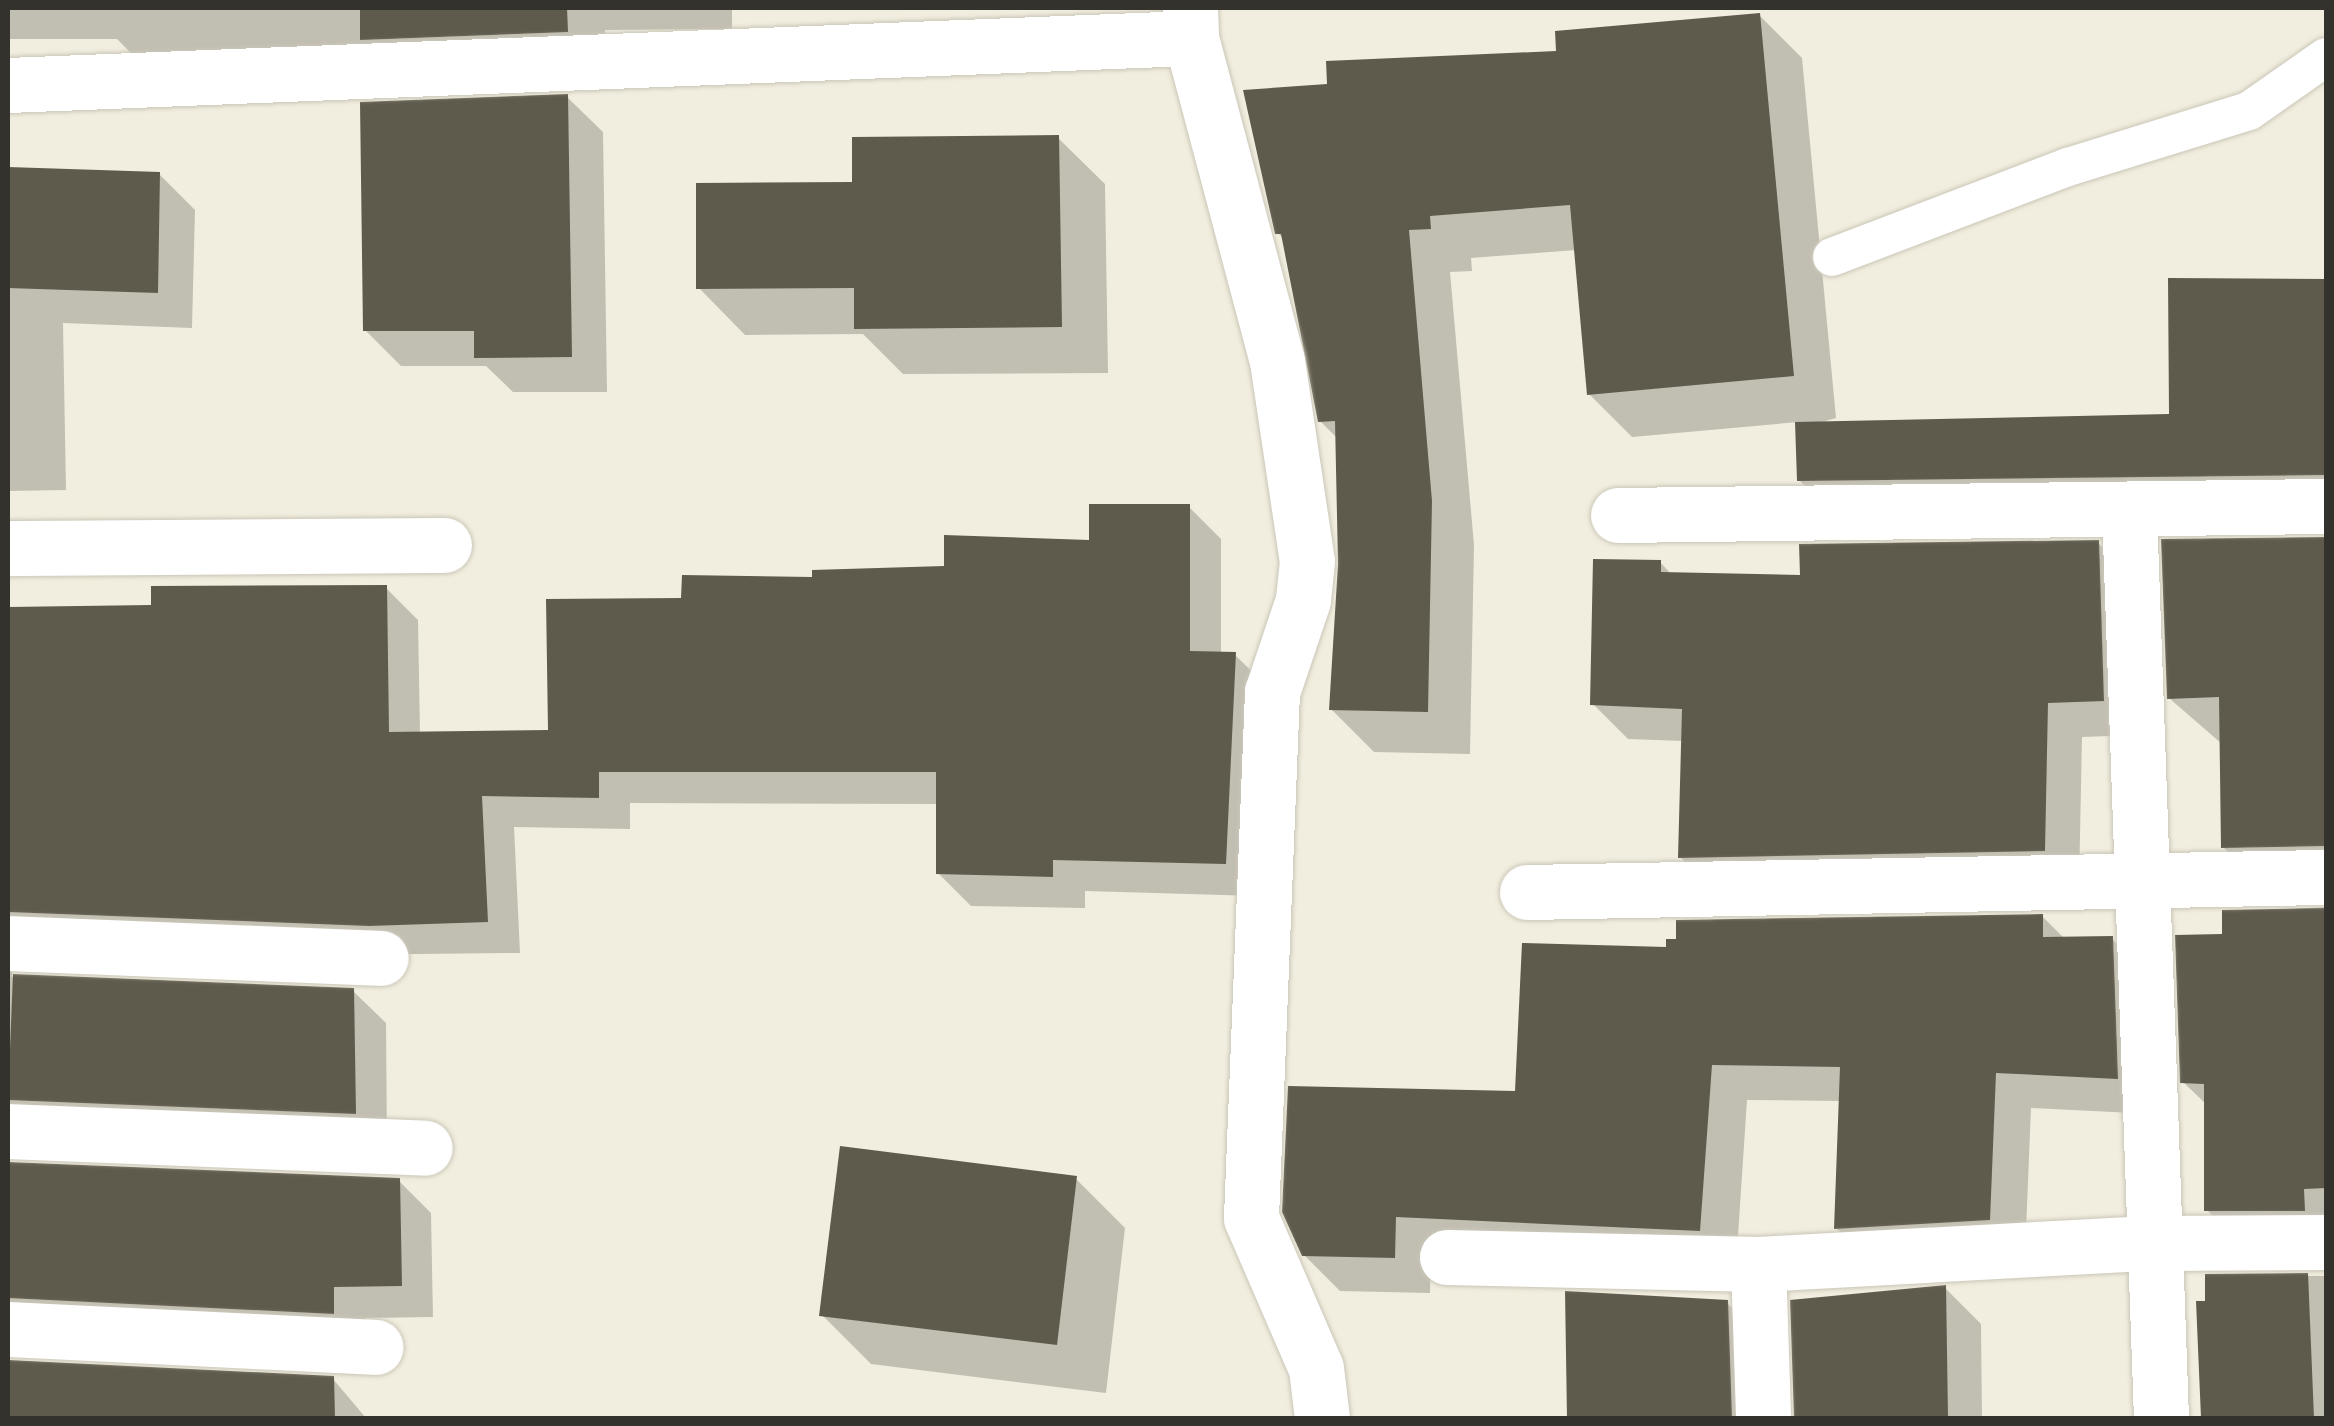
<!DOCTYPE html>
<html>
<head>
<meta charset="utf-8">
<style>
  body { margin:0 }
  #map { position:relative; width:2334px; height:1426px; overflow:hidden; background:#f2eedf; font-family:"Public Sans",sans-serif }
  div>[style] { position:absolute }
  .shadow>* { inset:0; background:#0003 }
  .building>* { inset:0; background:#5e5b4d }
  .roads { filter:drop-shadow(0 0 2px #cac6b7) drop-shadow(0 0 2px #cac6b7) }
  .service>* { height:38px; margin:-19px; padding:0 19px; transform-origin:19px; border-radius:19px; background:#fff }
  .minor>* { height:55px; margin:-27.5px; padding:0 27.5px; transform-origin:27.5px; border-radius:27.5px; background:#fff }
  span { translate:-50% -50%; white-space:nowrap; text-align:center; line-height:1.15; -webkit-text-stroke:10px #fffbef; paint-order:stroke }
  .frame { position:absolute; inset:0; border:10px solid #33322c; pointer-events:none }
</style>
</head>
<body>
<div id="map">
  <div class="shadow">
    <div style="clip-path:polygon(8px 8px,768px 8px,732px 8px,732px 29px,605px 30px,605px 66px,146px 68px,117px 39px,8px 39px)"></div>
    <div style="clip-path:polygon(1759px 15px,1802px 58px,1836px 418px,1815px 424px,2171px 416px,2171px 281px,2326px 281px,2326px 521px,1846px 527px,1799px 480px,1798px 422px,1632px 437px,1589px 394px,1576px 250px,1471px 258px,1472px 271px,1450px 272px,1474px 545px,1470px 754px,1374px 752px,1331px 709px,1341px 564px,1338px 439px,1320px 421px,1285px 240px,1278px 233px,1330px 86px,1559px 54px)"></div>
    <div style="clip-path:polygon(567px 97px,603px 132px,607px 392px,513px 392px,486px 366px,401px 366px,365px 330px)"></div>
    <div style="clip-path:polygon(1058px 138px,1105px 184px,1108px 373px,903px 374px,863px 334px,745px 335px,699px 288px,855px 184px)"></div>
    <div style="clip-path:polygon(8px 170px,159px 174px,195px 210px,192px 328px,63px 323px,66px 490px,8px 491px)"></div>
    <div style="clip-path:polygon(1189px 507px,1221px 539px,1221px 654px,1235px 655px,1268px 687px,1257px 896px,1085px 891px,1085px 908px,971px 906px,938px 873px,939px 804px,630px 803px,630px 829px,514px 827px,520px 953px,14px 958px,12px 977px,353px 991px,386px 1023px,387px 1145px,14px 1146px,8px 1165px,399px 1181px,431px 1213px,433px 1317px,365px 1318px,365px 1345px,25px 1333px,8px 1360px,333px 1379px,366px 1418px,8px 1418px,8px 609px,154px 607px,386px 588px,418px 620px,420px 734px,550px 732px,684px 600px,815px 579px,946px 568px,1092px 542px)"></div>
    <div style="clip-path:polygon(2326px 540px,2326px 893px,2270px 894px,2223px 847px,2222px 744px,2169px 698px,2164px 542px)"></div>
    <div style="clip-path:polygon(2098px 543px,2133px 578px,2138px 735px,2082px 737px,2079px 885px,1715px 892px,1680px 857px,1684px 741px,1628px 739px,1593px 704px,1660px 562px,1672px 575px,1802px 577px)"></div>
    <div style="clip-path:polygon(2326px 907px,2326px 1257px,2254px 1257px,2207px 1210px,2207px 1105px,2183px 1082px,2225px 936px,2224px 913px)"></div>
    <div style="clip-path:polygon(2042px 916px,2065px 939px,2112px 939px,2148px 975px,2153px 1114px,2031px 1108px,2025px 1255px,1872px 1264px,1836px 1228px,1841px 1101px,1747px 1100px,1736px 1266px,1431px 1252px,1430px 1293px,1340px 1291px,1304px 1255px,1518px 1093px,1668px 949px)"></div>
    <div style="clip-path:polygon(1076px 1179px,1125px 1228px,1106px 1393px,871px 1364px,822px 1315px)"></div>
    <div style="clip-path:polygon(2207px 1276px,2326px 1276px,2326px 1418px,2203px 1418px,2198px 1304px,2207px 1303px)"></div>
    <div style="clip-path:polygon(1945px 1288px,1981px 1324px,1982px 1418px,1797px 1418px,1793px 1302px)"></div>
    <div style="clip-path:polygon(1568px 1294px,1727px 1303px,1763px 1339px,1766px 1418px,1569px 1418px)"></div>
  </div>
  <div class="building">
    <div style="clip-path:polygon(360px 8px,567px 8px,568px 32px,360px 40px)"></div>
    <div style="clip-path:polygon(1760px 13px,1794px 376px,1587px 395px,1570px 205px,1430px 216px,1431px 229px,1409px 230px,1432px 501px,1428px 712px,1329px 710px,1338px 564px,1335px 421px,1318px 422px,1281px 234px,1275px 234px,1243px 90px,1327px 84px,1326px 61px,1556px 51px,1555px 31px)"></div>
    <div style="clip-path:polygon(568px 94px,572px 357px,474px 358px,474px 331px,363px 331px,360px 102px)"></div>
    <div style="clip-path:polygon(1059px 135px,1062px 327px,854px 329px,854px 288px,696px 289px,696px 183px,852px 182px,852px 137px)"></div>
    <div style="clip-path:polygon(8px 167px,160px 172px,158px 293px,8px 288px)"></div>
    <div style="clip-path:polygon(2168px 278px,2326px 279px,2326px 475px,1797px 481px,1795px 422px,2169px 414px)"></div>
    <div style="clip-path:polygon(1089px 504px,1190px 504px,1190px 651px,1236px 652px,1226px 864px,1053px 860px,1053px 877px,936px 874px,936px 772px,599px 772px,599px 798px,482px 796px,488px 922px,369px 926px,8px 912px,8px 607px,151px 605px,151px 586px,387px 585px,389px 732px,548px 730px,546px 599px,681px 598px,682px 575px,812px 577px,812px 570px,944px 566px,944px 535px,1089px 540px)"></div>
    <div style="clip-path:polygon(2326px 537px,2326px 846px,2221px 848px,2219px 697px,2167px 699px,2161px 539px)"></div>
    <div style="clip-path:polygon(2099px 540px,2104px 701px,2048px 703px,2045px 851px,1678px 858px,1682px 709px,1590px 705px,1593px 559px,1661px 560px,1661px 572px,1800px 575px,1799px 544px)"></div>
    <div style="clip-path:polygon(2326px 908px,2326px 1188px,2304px 1189px,2305px 1211px,2204px 1211px,2204px 1084px,2180px 1083px,2175px 935px,2222px 934px,2222px 910px)"></div>
    <div style="clip-path:polygon(2043px 914px,2043px 937px,2113px 936px,2118px 1079px,1996px 1073px,1990px 1220px,1834px 1229px,1840px 1067px,1712px 1065px,1700px 1231px,1396px 1217px,1395px 1258px,1302px 1256px,1282px 1212px,1288px 1086px,1515px 1091px,1522px 943px,1666px 947px,1666px 939px,1676px 939px,1676px 920px)"></div>
    <div style="clip-path:polygon(13px 974px,354px 988px,356px 1114px,8px 1100px)"></div>
    <div style="clip-path:polygon(840px 1146px,1077px 1176px,1057px 1345px,819px 1316px)"></div>
    <div style="clip-path:polygon(8px 1162px,400px 1178px,402px 1286px,334px 1287px,334px 1314px,8px 1298px)"></div>
    <div style="clip-path:polygon(2308px 1273px,2314px 1418px,2201px 1418px,2196px 1301px,2205px 1301px,2205px 1274px)"></div>
    <div style="clip-path:polygon(1946px 1285px,1948px 1418px,1794px 1418px,1790px 1300px)"></div>
    <div style="clip-path:polygon(1565px 1291px,1728px 1300px,1732px 1418px,1567px 1418px)"></div>
    <div style="clip-path:polygon(8px 1360px,334px 1376px,335px 1418px,8px 1418px)"></div>
  </div>
  <div class="roads">
    <div class="service">
      <div style="left:1832px;top:257px;width:253px;rotate:-20.9deg"></div>
      <div style="left:2068px;top:167px;width:189px;rotate:-17.2deg"></div>
      <div style="left:2249px;top:111px;width:94px;rotate:-35deg"></div>
    </div>
    <div class="minor">
      <div style="left:1190px;top:8px;width:30px;rotate:88deg"></div>
      <div style="left:1191px;top:38px;width:334px;rotate:75.1deg"></div>
      <div style="left:1277px;top:361px;width:202px;rotate:81.5deg"></div>
      <div style="left:1307px;top:561px;width:39px;rotate:96deg"></div>
      <div style="left:1303px;top:600px;width:97px;rotate:108.6deg"></div>
      <div style="left:1272px;top:692px;width:526px;rotate:92.29deg"></div>
      <div style="left:1251px;top:1218px;width:163px;rotate:66.6deg"></div>
      <div style="left:1316px;top:1368px;width:50px;rotate:83.2deg"></div>
      <div style="left:8px;top:85px;width:1184px;rotate:-2.28deg"></div>
      <div style="left:2129px;top:511px;width:908px;rotate:87.98deg"></div>
      <div style="left:1618px;top:515px;width:708px;rotate:-0.73deg"></div>
      <div style="left:8px;top:548px;width:436px;rotate:-0.4deg"></div>
      <div style="left:1527px;top:892px;width:799px;rotate:-1.08deg"></div>
      <div style="left:8px;top:943px;width:373px;rotate:2.3deg"></div>
      <div style="left:8px;top:1131px;width:417px;rotate:2.3deg"></div>
      <div style="left:1447px;top:1257px;width:311px;rotate:1.3deg"></div>
      <div style="left:1758px;top:1264px;width:395px;rotate:-3.1deg"></div>
      <div style="left:2152px;top:1243px;width:174px;rotate:-0.3deg"></div>
      <div style="left:1758px;top:1264px;width:154px;rotate:88.1deg"></div>
      <div style="left:8px;top:1329px;width:368px;rotate:2.8deg"></div>
    </div>
  </div>
  <div class="frame"></div>
</div>
</body>
</html>
